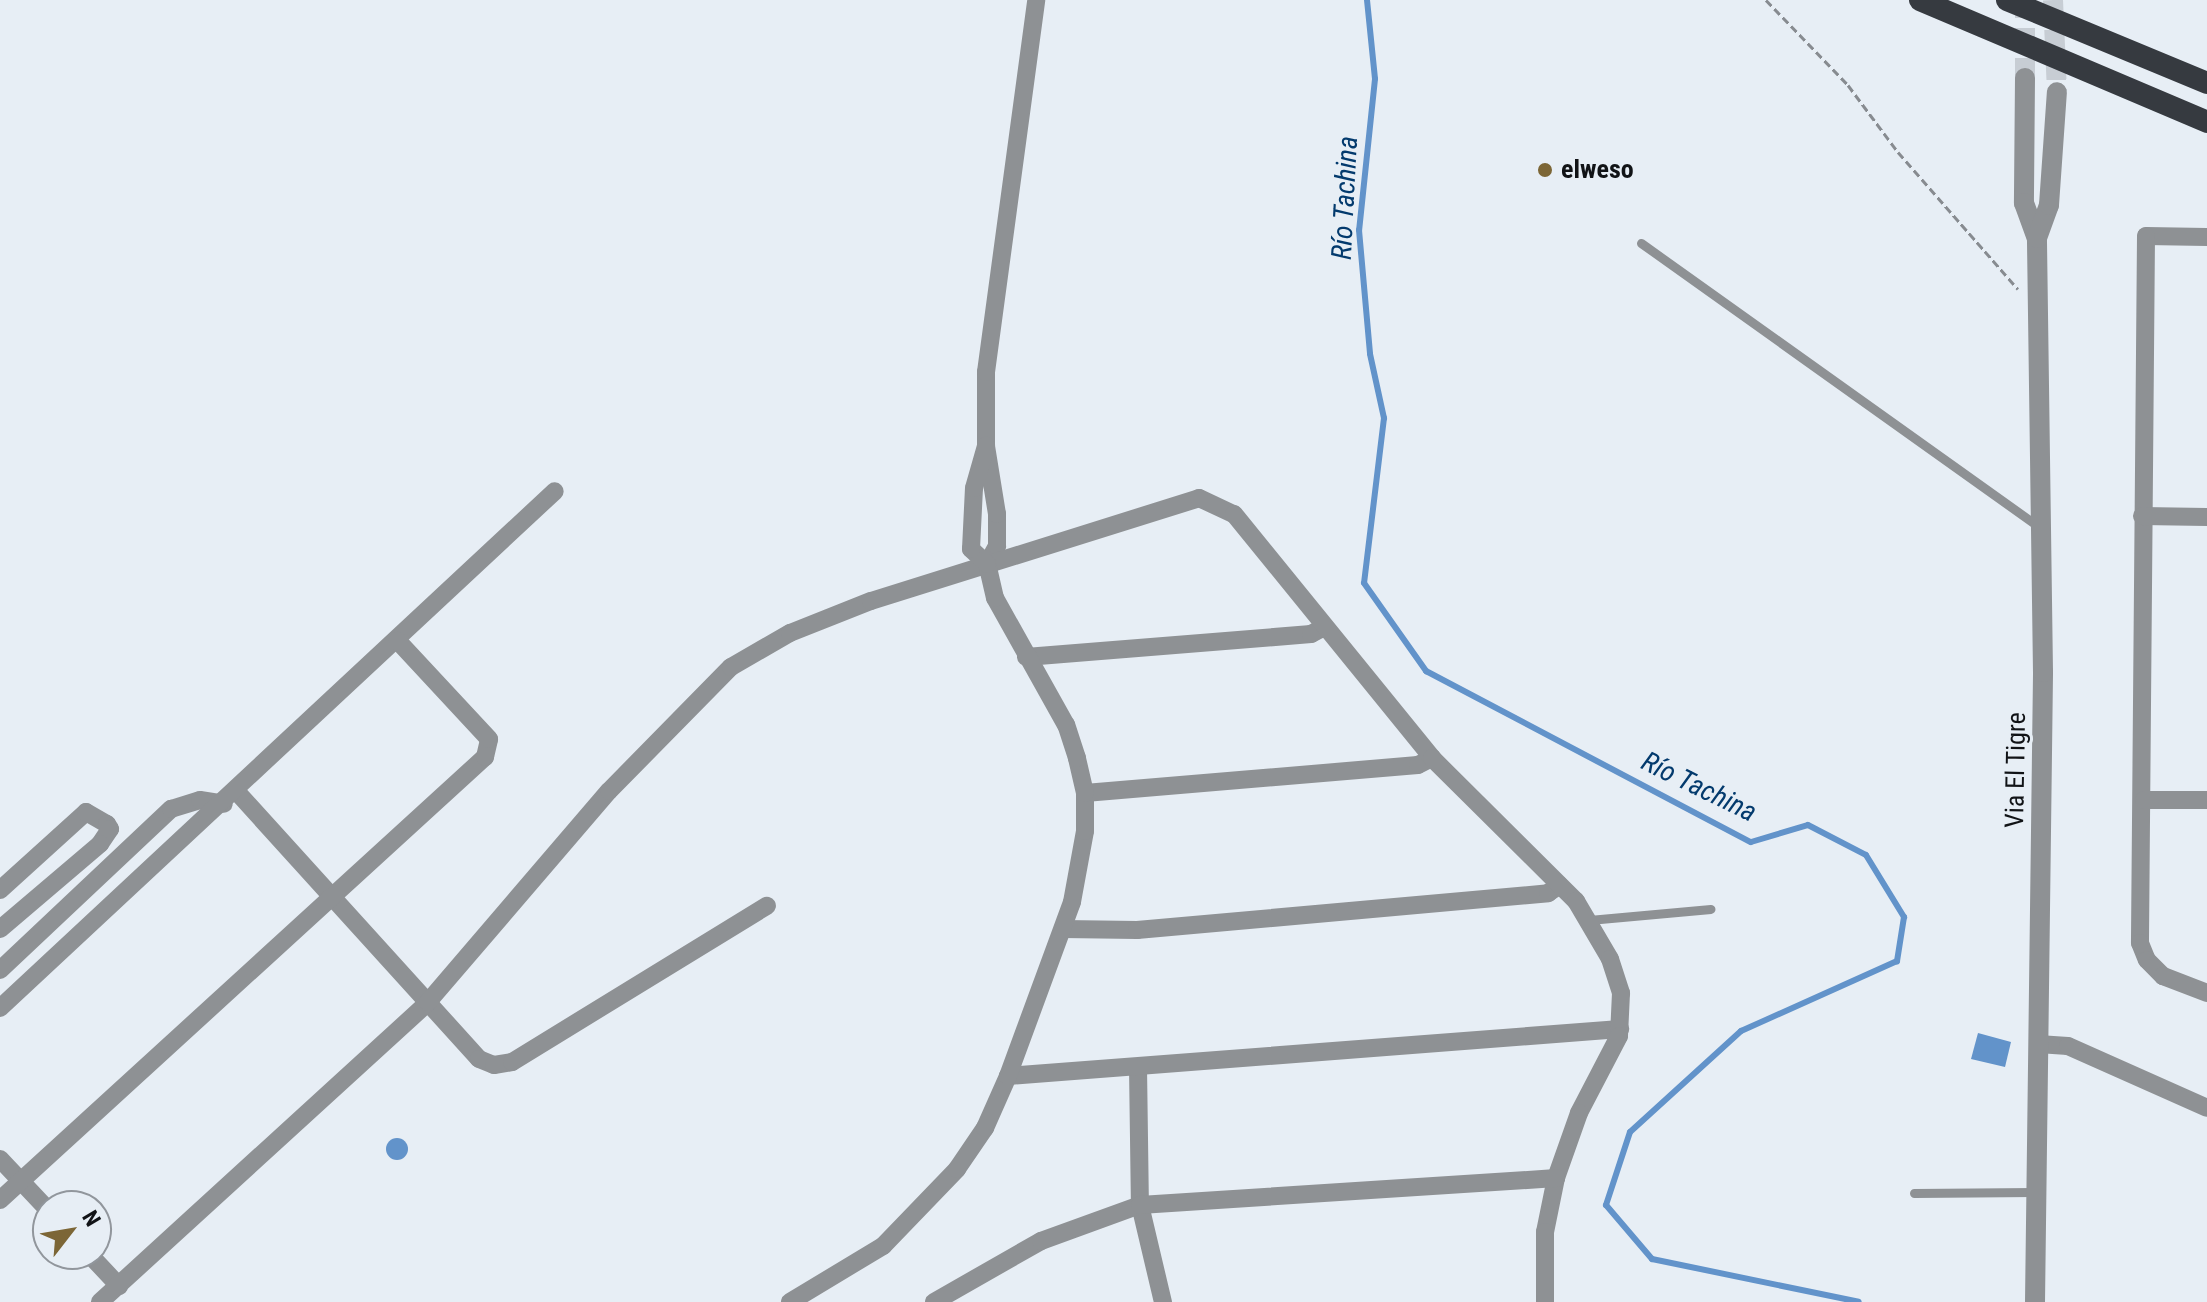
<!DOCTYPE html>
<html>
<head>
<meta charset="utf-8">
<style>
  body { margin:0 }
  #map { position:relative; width:2207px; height:1302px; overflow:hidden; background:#e7eef5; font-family:"Roboto Condensed",sans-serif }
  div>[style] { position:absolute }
  .water>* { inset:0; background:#6293ca }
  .round { border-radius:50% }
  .stream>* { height:6px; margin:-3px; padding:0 3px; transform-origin:3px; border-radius:3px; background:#6293ca }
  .tertiary-tunnel>* { height:20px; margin-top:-10px; transform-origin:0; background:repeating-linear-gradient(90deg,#c7cdd4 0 20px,transparent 0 30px) }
  .path>* { height:3px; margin-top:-1.5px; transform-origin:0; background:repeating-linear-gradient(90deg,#878b90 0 8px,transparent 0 12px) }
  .service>* { height:9px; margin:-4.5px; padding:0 4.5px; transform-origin:4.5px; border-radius:4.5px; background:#8e9194 }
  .minor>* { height:18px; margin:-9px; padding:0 9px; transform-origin:9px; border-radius:9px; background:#8e9194 }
  .tertiary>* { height:20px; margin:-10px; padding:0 10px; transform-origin:10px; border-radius:10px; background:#8e9194 }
  .trunk>* { height:22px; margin:-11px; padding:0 11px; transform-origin:11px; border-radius:11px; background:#363a40 }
  .dots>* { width:22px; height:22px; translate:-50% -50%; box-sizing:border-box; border:4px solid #e7eef5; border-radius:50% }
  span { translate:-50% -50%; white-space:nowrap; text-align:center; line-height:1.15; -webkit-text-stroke:6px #e7eef5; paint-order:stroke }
  .poi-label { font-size:26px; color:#111316; font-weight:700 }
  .left { translate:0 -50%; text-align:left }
  .street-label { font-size:26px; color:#111316 }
  .water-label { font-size:28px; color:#033a6d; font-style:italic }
  .north { position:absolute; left:32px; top:1190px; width:80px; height:80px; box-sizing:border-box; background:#e7eef5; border:2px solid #91969c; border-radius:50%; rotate:59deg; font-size:22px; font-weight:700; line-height:32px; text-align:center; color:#111316 }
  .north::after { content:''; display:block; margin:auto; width:28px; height:36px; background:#7c6636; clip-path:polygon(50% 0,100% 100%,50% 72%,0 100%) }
</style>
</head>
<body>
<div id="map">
  <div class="water">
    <div style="clip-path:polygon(1978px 1033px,2011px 1042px,2005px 1067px,1971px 1059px)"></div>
    <div class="round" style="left:386px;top:1138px;width:22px;height:22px"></div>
  </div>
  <div class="stream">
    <div style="left:1367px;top:0;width:79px;rotate:84.2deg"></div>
    <div style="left:1375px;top:79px;width:152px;rotate:96deg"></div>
    <div style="left:1359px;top:230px;width:124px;rotate:84.9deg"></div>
    <div style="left:1370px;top:354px;width:66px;rotate:77.7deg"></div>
    <div style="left:1384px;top:418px;width:166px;rotate:96.9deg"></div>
    <div style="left:1364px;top:583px;width:108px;rotate:54.8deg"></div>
    <div style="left:1426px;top:671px;width:367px;rotate:27.8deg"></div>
    <div style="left:1751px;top:842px;width:59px;rotate:-16.6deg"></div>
    <div style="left:1808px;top:825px;width:65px;rotate:27.3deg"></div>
    <div style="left:1866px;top:855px;width:73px;rotate:58.5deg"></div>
    <div style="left:1904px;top:917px;width:45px;rotate:99deg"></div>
    <div style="left:1897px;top:961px;width:171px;rotate:155.8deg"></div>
    <div style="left:1741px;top:1031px;width:150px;rotate:137.7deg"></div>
    <div style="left:1630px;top:1132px;width:77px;rotate:108.2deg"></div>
    <div style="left:1606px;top:1205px;width:71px;rotate:49.6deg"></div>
    <div style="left:1652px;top:1259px;width:211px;rotate:11.7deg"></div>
  </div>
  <div class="tertiary-tunnel">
    <div style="left:2053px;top:0;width:92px;rotate:87.5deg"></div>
    <div style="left:2025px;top:78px;width:78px;rotate:-90deg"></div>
  </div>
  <div class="path">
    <div style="left:1766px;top:0;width:118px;rotate:46deg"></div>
    <div style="left:1848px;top:85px;width:84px;rotate:53.3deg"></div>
    <div style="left:1898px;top:152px;width:182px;rotate:48.8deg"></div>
  </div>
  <div class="service">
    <div style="left:1641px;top:243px;width:488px;rotate:35.5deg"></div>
    <div style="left:1589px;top:920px;width:122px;rotate:-5.2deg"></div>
    <div style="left:1914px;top:1193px;width:124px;rotate:-0.5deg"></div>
  </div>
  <div class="minor">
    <div style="left:2207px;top:237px;width:61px;rotate:-179.1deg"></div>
    <div style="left:2146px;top:236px;width:707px;rotate:90.49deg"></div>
    <div style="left:2140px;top:943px;width:18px;rotate:68deg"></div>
    <div style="left:2147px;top:960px;width:23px;rotate:45deg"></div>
    <div style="left:2163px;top:976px;width:47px;rotate:21.1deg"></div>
    <div style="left:2142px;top:516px;width:65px;rotate:0.9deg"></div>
    <div style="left:987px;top:564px;width:21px;rotate:-61deg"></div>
    <div style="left:997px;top:546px;width:32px;rotate:-90deg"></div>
    <div style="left:997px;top:514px;width:69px;rotate:-99.2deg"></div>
    <div style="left:986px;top:446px;width:74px;rotate:-90deg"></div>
    <div style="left:986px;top:372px;width:375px;rotate:-82.3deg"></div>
    <div style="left:1026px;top:657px;width:286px;rotate:-4.6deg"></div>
    <div style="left:1311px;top:634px;width:15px;rotate:-28deg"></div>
    <div style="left:237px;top:792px;width:360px;rotate:47.8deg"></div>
    <div style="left:479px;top:1059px;width:16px;rotate:22deg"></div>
    <div style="left:494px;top:1065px;width:18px;rotate:-9deg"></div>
    <div style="left:512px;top:1062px;width:299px;rotate:-31.5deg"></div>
    <div style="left:1085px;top:793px;width:334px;rotate:-4.8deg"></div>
    <div style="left:1418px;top:765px;width:16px;rotate:-27deg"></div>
    <div style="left:2144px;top:800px;width:63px"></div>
    <div style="left:0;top:890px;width:116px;rotate:-42.2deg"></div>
    <div style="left:86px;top:812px;width:24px;rotate:30deg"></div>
    <div style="left:107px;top:824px;width:6px;rotate:59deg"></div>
    <div style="left:110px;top:829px;width:18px;rotate:124deg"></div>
    <div style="left:100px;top:844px;width:131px;rotate:139.6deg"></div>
    <div style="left:1063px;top:929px;width:74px;rotate:0.8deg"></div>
    <div style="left:1137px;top:930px;width:413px;rotate:-5.1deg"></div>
    <div style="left:1548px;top:893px;width:14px;rotate:-34deg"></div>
    <div style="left:0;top:970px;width:235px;rotate:-43.3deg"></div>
    <div style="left:171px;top:809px;width:30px;rotate:-17deg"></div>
    <div style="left:200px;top:800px;width:24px;rotate:9deg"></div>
    <div style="left:0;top:1008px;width:758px;rotate:-42.97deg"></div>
    <div style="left:2038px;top:1044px;width:30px;rotate:4deg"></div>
    <div style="left:2068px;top:1046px;width:152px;rotate:24deg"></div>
    <div style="left:1138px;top:1067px;width:138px;rotate:89.2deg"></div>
    <div style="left:1140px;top:1205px;width:100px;rotate:76.7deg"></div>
    <div style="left:1008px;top:1076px;width:614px;rotate:-4.39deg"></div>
    <div style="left:0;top:1159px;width:70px;rotate:46.7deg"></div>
    <div style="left:0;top:1200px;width:657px;rotate:-42.41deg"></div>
    <div style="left:485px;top:757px;width:18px;rotate:-77deg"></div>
    <div style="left:489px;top:739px;width:134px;rotate:-132.9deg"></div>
    <div style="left:89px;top:1254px;width:44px;rotate:46.8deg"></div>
    <div style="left:100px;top:1302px;width:445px;rotate:-42.4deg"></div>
    <div style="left:428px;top:1002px;width:278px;rotate:-49.4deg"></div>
    <div style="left:609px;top:791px;width:174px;rotate:-45.5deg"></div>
    <div style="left:731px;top:667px;width:68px;rotate:-30deg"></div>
    <div style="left:790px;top:633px;width:87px;rotate:-21.6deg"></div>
    <div style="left:871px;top:601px;width:344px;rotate:-17.4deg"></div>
    <div style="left:1199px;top:498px;width:38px;rotate:25deg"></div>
    <div style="left:1234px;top:514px;width:314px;rotate:50.9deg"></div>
    <div style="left:1432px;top:758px;width:203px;rotate:44.8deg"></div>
    <div style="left:1576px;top:901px;width:67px;rotate:59.6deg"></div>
    <div style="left:1610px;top:959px;width:36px;rotate:72deg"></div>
    <div style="left:1621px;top:993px;width:43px;rotate:92.7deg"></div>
    <div style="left:1619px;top:1036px;width:87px;rotate:117.5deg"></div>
    <div style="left:1579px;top:1113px;width:69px;rotate:109.5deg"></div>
    <div style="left:1556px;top:1178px;width:55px;rotate:101.5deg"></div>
    <div style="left:1545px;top:1232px;width:70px;rotate:90deg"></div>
    <div style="left:790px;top:1302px;width:109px;rotate:-31.1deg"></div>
    <div style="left:883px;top:1246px;width:107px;rotate:-46.1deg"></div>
    <div style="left:957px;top:1169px;width:50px;rotate:-55.7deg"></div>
    <div style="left:985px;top:1128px;width:57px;rotate:-66.1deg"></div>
    <div style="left:1008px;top:1076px;width:185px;rotate:-69.8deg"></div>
    <div style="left:1072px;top:902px;width:72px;rotate:-79.6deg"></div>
    <div style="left:1085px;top:831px;width:38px;rotate:-90deg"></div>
    <div style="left:1085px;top:793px;width:36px;rotate:-103deg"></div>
    <div style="left:1077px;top:758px;width:35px;rotate:-108deg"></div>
    <div style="left:1066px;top:725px;width:145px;rotate:-119.2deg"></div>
    <div style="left:995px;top:598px;width:35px;rotate:-103deg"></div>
    <div style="left:987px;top:564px;width:22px;rotate:-137deg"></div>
    <div style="left:971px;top:549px;width:61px;rotate:-87.2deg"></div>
    <div style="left:974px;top:488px;width:44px;rotate:-74.1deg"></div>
    <div style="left:934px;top:1302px;width:123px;rotate:-29.7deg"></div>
    <div style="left:1041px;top:1241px;width:105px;rotate:-20deg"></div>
    <div style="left:1140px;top:1205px;width:417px;rotate:-3.7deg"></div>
  </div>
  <div class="tertiary">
    <div style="left:2025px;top:78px;width:125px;rotate:90.5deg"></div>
    <div style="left:2024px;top:203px;width:37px;rotate:70deg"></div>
    <div style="left:2035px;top:1302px;width:630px;rotate:-89.27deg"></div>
    <div style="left:2043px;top:672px;width:434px;rotate:-90.8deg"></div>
    <div style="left:2037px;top:238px;width:35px;rotate:-70deg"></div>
    <div style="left:2049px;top:205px;width:113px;rotate:-86deg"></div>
  </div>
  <div class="trunk">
    <div style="left:1920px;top:0;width:312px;rotate:23deg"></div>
    <div style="left:2007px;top:0;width:217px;rotate:22.5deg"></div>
  </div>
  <div class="dots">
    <div style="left:1545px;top:170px;background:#7c6636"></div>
  </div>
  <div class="poi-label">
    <span class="left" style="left:1561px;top:170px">elweso</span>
  </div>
  <div class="street-label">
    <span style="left:2016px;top:770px;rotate:-89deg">Via El Tigre</span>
  </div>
  <div class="water-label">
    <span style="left:1345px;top:198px;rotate:-87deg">Río Tachina</span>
    <span style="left:1699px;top:787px;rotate:26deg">Río Tachina</span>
  </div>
  <div class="north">N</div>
</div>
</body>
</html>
